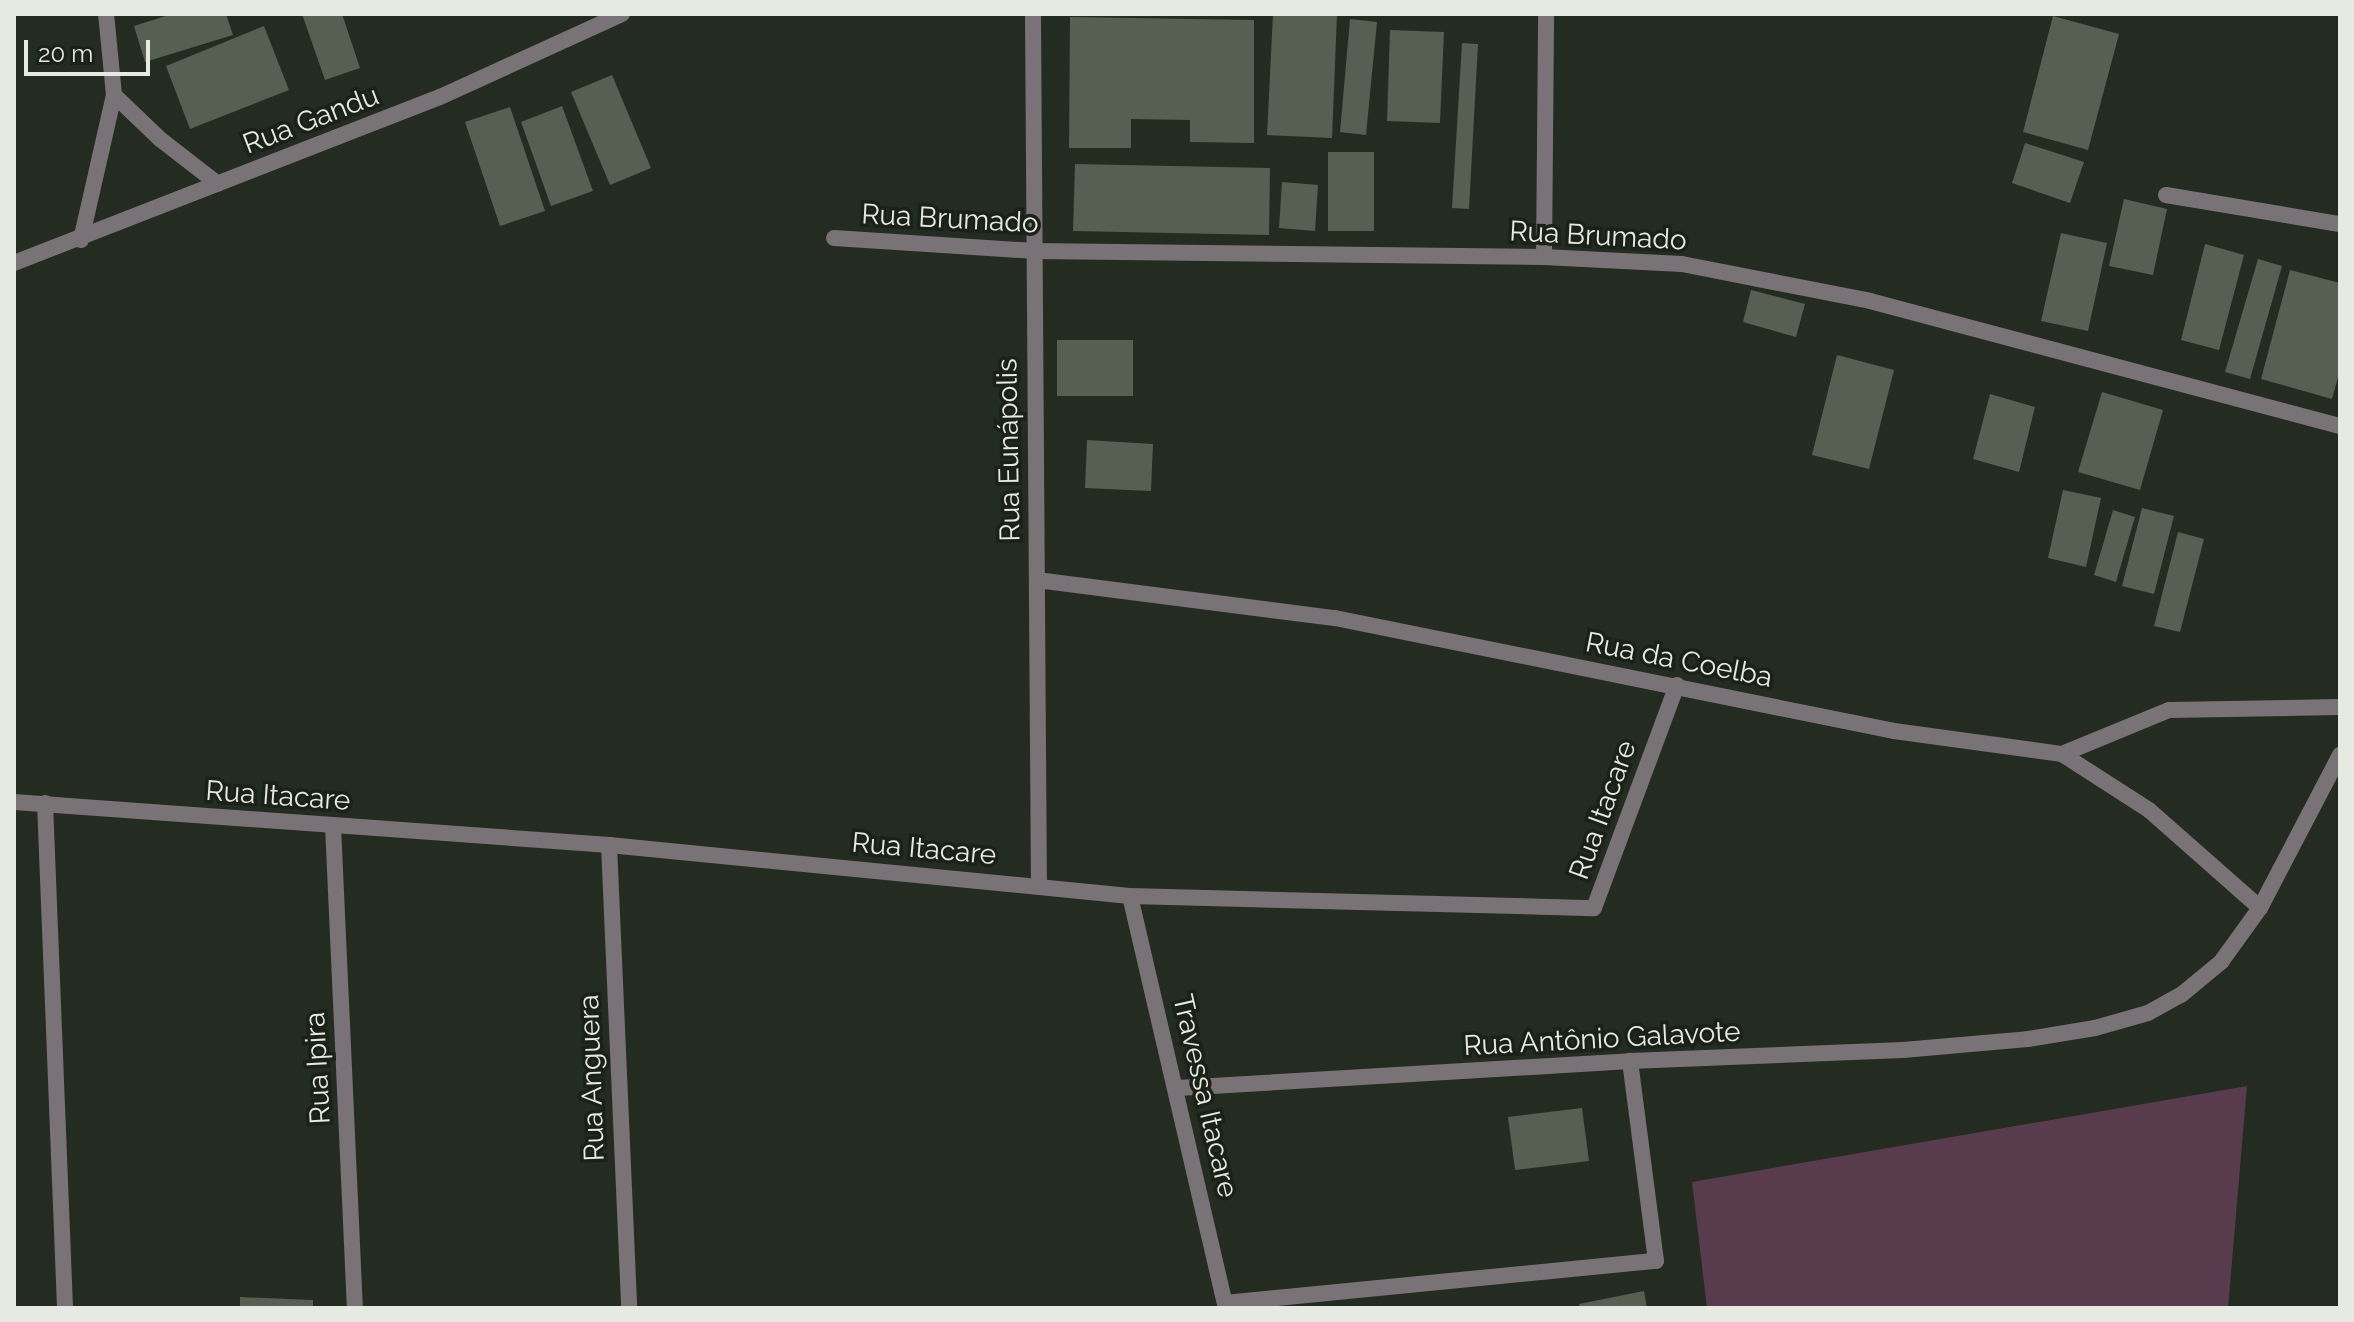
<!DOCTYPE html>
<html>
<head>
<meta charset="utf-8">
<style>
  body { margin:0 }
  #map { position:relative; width:2354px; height:1322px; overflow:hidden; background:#242b20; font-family:Raleway,sans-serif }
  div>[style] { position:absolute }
  .green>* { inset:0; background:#593b4e }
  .building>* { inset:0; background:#575e52 }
  .lane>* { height:16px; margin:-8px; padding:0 8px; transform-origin:8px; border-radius:8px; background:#797276 }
  .street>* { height:16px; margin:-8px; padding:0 8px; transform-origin:8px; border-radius:8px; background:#797276 }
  span { translate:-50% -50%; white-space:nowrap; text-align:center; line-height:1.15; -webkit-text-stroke:7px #1b2117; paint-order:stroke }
  .street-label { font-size:28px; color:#e6eae3 }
  .frame { position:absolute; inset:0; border:16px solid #e6eae3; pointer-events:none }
  .scale { position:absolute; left:24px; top:40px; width:126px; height:36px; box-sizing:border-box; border:4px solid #e6eae3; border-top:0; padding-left:10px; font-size:24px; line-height:28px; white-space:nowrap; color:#e6eae3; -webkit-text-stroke:6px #1b2117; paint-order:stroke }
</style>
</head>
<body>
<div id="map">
  <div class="green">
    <div style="clip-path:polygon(2247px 1086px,2228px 1308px,1707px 1308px,1692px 1182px)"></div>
  </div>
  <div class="building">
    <div style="clip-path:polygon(172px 14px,226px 14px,233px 35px,145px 62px,134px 26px)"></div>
    <div style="clip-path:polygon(302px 14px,342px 14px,360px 68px,325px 80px)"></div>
    <div style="clip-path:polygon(1273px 14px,1337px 14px,1332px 138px,1267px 135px)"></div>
    <div style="clip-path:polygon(2053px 16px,2119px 34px,2088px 150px,2023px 132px)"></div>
    <div style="clip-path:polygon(1070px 17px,1254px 20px,1254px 143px,1190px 142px,1190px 120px,1131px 119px,1131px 148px,1069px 148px)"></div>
    <div style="clip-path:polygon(1350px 19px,1377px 22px,1366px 135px,1340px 132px)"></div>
    <div style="clip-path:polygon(264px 26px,289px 90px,190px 129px,166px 66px)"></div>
    <div style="clip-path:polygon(1390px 30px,1444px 32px,1440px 123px,1387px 121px)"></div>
    <div style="clip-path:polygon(1462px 43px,1478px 44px,1469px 209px,1452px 208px)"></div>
    <div style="clip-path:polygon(612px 75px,651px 168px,610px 185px,571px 92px)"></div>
    <div style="clip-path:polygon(562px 106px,593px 191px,551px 206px,521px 122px)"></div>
    <div style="clip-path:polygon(510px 107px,545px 211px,500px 226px,465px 122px)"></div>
    <div style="clip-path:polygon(2025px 143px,2084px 162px,2070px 203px,2012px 183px)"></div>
    <div style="clip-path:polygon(1328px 152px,1374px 152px,1374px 231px,1328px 231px)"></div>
    <div style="clip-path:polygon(1075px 164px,1270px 168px,1269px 235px,1073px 231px)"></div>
    <div style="clip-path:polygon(1282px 182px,1318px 185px,1315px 231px,1279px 228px)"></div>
    <div style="clip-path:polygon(2124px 199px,2167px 209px,2153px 275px,2109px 266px)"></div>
    <div style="clip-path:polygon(2061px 233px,2107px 243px,2088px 331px,2041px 321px)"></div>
    <div style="clip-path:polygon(2205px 244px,2244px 255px,2219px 350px,2181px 340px)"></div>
    <div style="clip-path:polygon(2258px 259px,2282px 266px,2250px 379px,2225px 372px)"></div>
    <div style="clip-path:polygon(2290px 270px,2340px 283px,2340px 370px,2332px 399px,2261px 379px)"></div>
    <div style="clip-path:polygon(1751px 290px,1805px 304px,1796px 337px,1743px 322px)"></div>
    <div style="clip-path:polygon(1057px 340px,1133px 340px,1133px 396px,1057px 396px)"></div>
    <div style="clip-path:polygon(1837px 355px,1894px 370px,1869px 469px,1812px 455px)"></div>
    <div style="clip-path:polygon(2102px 392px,2163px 410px,2140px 490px,2078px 472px)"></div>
    <div style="clip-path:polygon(1990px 394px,2035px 407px,2019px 472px,1973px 459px)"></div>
    <div style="clip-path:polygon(1087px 440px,1153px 444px,1151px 491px,1085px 488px)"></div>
    <div style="clip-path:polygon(2063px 490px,2101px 498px,2086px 567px,2048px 558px)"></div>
    <div style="clip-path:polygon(2142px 508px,2174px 516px,2154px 594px,2122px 586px)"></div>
    <div style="clip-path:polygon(2113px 510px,2135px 517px,2116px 582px,2094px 575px)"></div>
    <div style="clip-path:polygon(2178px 532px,2204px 539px,2180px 632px,2154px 626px)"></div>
    <div style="clip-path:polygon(1582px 1108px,1589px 1161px,1515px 1170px,1508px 1117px)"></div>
    <div style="clip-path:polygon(1644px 1291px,1647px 1308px,1580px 1308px,1579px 1304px)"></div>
    <div style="clip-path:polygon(240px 1297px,313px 1300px,313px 1308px,240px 1308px)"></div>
  </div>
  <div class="lane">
    <div style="left:2062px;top:754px;width:116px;rotate:-22.4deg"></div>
    <div style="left:2169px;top:710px;width:171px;rotate:-1deg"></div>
    <div style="left:2062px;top:754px;width:103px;rotate:32.8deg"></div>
    <div style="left:2149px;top:810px;width:148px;rotate:41.4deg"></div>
  </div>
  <div class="street">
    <div style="left:1033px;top:14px;width:872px;rotate:89.61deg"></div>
    <div style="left:114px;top:95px;width:64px;rotate:43.7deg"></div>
    <div style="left:160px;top:139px;width:73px;rotate:37.8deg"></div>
    <div style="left:2166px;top:195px;width:176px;rotate:9.5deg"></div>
    <div style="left:834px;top:238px;width:199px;rotate:3.7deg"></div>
    <div style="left:1033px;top:251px;width:511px;rotate:0.67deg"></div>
    <div style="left:1544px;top:257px;width:138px;rotate:2.9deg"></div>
    <div style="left:1682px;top:264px;width:192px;rotate:11.1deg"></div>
    <div style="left:1870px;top:301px;width:486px;rotate:14.9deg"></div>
    <div style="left:81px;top:240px;width:149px;rotate:-77.2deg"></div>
    <div style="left:114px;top:95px;width:81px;rotate:-95.6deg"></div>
    <div style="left:1544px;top:257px;width:243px;rotate:-89.5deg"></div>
    <div style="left:14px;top:263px;width:457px;rotate:-21.3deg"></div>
    <div style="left:440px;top:97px;width:200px;rotate:-24.5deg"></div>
    <div style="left:1037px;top:580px;width:300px;rotate:7.3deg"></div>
    <div style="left:1335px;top:618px;width:570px;rotate:11.43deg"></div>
    <div style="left:1894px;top:731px;width:170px;rotate:7.8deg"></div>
    <div style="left:14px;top:802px;width:597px;rotate:4.13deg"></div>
    <div style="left:609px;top:845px;width:523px;rotate:5.59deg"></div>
    <div style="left:1130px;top:896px;width:464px;rotate:1.5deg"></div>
    <div style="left:1594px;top:908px;width:238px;rotate:-69.6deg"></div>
    <div style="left:45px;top:803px;width:505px;rotate:87.73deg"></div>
    <div style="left:333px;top:826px;width:483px;rotate:87.4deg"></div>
    <div style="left:609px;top:845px;width:463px;rotate:87.5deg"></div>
    <div style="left:1130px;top:896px;width:423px;rotate:76.9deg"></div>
    <div style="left:1178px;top:1088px;width:453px;rotate:-3.4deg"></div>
    <div style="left:1630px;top:1061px;width:273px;rotate:-2.3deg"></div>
    <div style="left:1903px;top:1050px;width:125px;rotate:-5deg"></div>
    <div style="left:2028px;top:1039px;width:68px;rotate:-9.3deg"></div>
    <div style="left:2095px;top:1028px;width:55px;rotate:-15.8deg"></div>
    <div style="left:2148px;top:1013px;width:38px;rotate:-29deg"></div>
    <div style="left:2181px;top:995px;width:52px;rotate:-39.5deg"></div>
    <div style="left:2221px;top:962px;width:67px;rotate:-54.2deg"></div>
    <div style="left:2260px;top:908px;width:173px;rotate:-62.4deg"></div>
    <div style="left:1225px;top:1303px;width:433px;rotate:-5.6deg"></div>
    <div style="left:1656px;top:1261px;width:202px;rotate:-97.4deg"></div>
  </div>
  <div class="street-label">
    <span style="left:311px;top:120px;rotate:-21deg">Rua Gandu</span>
    <span style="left:950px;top:219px;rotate:3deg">Rua Brumado</span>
    <span style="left:1598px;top:236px;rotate:3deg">Rua Brumado</span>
    <span style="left:1009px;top:450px;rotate:-91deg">Rua Eunápolis</span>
    <span style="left:1679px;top:660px;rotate:11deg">Rua da Coelba</span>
    <span style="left:278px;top:796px;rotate:4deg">Rua Itacare</span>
    <span style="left:1603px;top:810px;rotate:-70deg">Rua Itacare</span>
    <span style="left:924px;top:849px;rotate:5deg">Rua Itacare</span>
    <span style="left:1602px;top:1039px;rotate:-3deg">Rua Antônio Galavote</span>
    <span style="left:318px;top:1068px;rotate:-93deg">Rua Ipira</span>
    <span style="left:592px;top:1078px;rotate:-92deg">Rua Anguera</span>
    <span style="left:1205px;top:1096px;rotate:77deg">Travessa Itacare</span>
  </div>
  <div class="frame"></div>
  <div class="scale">20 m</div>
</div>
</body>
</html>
